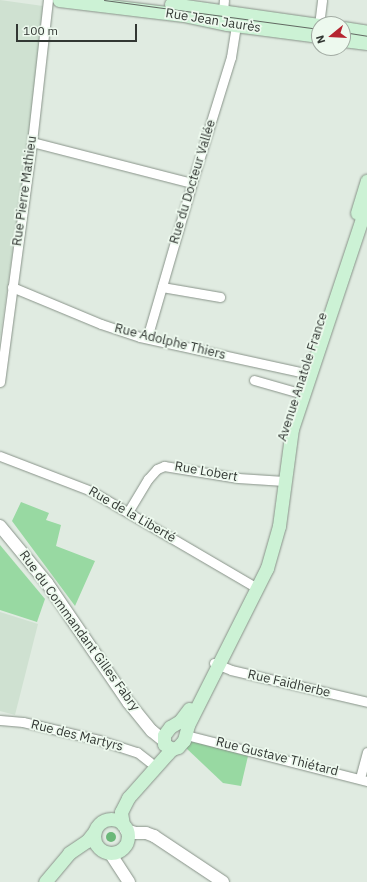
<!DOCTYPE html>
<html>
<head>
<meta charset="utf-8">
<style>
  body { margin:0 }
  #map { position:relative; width:367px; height:882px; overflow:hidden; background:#e0ebe1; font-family:"IBM Plex Sans",sans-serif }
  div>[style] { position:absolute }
  .built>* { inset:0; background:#cfe1d1 }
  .green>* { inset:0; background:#98d9a2 }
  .water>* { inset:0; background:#6bb879 }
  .round { border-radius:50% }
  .roads { filter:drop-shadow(0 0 1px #889389) drop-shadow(0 0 1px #889389) }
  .minor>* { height:9px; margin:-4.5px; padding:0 4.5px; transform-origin:4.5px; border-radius:4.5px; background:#fff }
  .tertiary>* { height:12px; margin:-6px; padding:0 6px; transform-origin:6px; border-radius:6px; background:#fff }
  .secondary>* { height:13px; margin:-6.5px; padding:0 6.5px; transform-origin:6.5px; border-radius:6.5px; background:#ccf2d5 }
  .secondary>.ring { margin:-6.5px; padding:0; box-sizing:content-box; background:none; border:13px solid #ccf2d5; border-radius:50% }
  .tram>* { height:1px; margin:-0.5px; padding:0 0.5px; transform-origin:0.5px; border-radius:0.5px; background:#626963 }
  span { translate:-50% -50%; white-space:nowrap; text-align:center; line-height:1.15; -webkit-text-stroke:3.5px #edf9ee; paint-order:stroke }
  .street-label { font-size:13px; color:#323733 }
  .north { position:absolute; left:311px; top:16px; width:40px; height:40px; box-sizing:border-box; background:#edf9ee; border:1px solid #a2aba3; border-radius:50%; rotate:252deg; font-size:11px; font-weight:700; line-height:16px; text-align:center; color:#323733 }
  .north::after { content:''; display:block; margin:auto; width:14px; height:18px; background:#b5242f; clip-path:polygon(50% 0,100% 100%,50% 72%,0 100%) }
  .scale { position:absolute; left:16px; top:24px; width:121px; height:18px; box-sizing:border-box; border:2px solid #323733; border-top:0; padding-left:5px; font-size:12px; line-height:14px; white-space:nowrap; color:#323733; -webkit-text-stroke:3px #edf9ee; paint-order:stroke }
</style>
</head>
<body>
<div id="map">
  <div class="built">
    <div style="clip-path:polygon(0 0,43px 6px,31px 125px,0 339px)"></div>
    <div style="clip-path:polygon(0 612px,38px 624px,15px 715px,0 711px)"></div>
  </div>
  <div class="green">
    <div style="clip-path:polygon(21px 502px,49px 513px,46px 520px,61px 525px,56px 546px,95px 561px,75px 606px,12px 521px)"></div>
    <div style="clip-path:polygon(0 545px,45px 599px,37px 622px,0 610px)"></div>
    <div style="clip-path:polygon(190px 741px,248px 756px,241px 786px,223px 783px,185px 747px)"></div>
  </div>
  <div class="water">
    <div class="round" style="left:106px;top:832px;width:10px;height:10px"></div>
  </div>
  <div class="roads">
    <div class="minor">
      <div style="left:223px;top:11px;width:11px;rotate:-85deg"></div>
      <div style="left:319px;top:25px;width:25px;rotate:-83deg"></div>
      <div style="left:32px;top:142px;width:165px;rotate:14.4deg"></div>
      <div style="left:12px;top:287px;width:96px;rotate:22.6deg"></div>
      <div style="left:101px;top:324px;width:41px;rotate:18.4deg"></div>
      <div style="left:140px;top:337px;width:174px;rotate:12.3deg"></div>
      <div style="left:162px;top:287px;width:59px;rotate:9.8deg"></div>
      <div style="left:147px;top:338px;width:161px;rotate:-73.8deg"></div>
      <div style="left:192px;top:183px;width:132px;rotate:-72.8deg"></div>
      <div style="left:231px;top:57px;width:32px;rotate:-81deg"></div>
      <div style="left:254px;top:380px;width:51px;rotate:15.9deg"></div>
      <div style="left:0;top:382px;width:242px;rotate:-82.4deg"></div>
      <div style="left:32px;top:142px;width:143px;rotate:-83.6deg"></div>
      <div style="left:0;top:456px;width:97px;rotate:21deg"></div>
      <div style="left:91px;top:491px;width:192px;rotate:30.3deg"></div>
      <div style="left:128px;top:512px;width:39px;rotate:-59deg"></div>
      <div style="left:148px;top:479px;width:13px;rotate:-48deg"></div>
      <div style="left:157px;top:469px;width:8px;rotate:-23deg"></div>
      <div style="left:164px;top:466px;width:75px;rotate:9.2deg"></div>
      <div style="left:238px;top:478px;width:46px;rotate:3.7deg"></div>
      <div style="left:214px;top:663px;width:18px;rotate:22deg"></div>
      <div style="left:231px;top:670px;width:140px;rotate:13.2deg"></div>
      <div style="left:0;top:720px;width:23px;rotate:5deg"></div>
      <div style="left:23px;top:722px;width:78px;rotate:13.3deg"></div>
      <div style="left:99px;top:740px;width:40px;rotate:18deg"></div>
      <div style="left:137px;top:752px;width:16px;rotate:38deg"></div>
      <div style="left:186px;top:735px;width:187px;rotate:14.3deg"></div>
      <div style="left:360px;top:778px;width:27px;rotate:-75deg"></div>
    </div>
    <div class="tertiary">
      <div style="left:0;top:526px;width:74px;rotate:50.5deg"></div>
      <div style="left:47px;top:583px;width:145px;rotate:55.7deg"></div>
      <div style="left:129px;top:703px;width:36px;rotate:51deg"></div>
      <div style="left:152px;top:731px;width:14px;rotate:39deg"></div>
      <div style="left:126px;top:830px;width:9px;rotate:18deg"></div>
      <div style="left:135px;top:833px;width:11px"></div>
      <div style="left:146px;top:833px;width:9px;rotate:21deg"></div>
      <div style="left:154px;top:836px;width:83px;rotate:33.7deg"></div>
      <div style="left:110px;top:853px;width:35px;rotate:57deg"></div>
    </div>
    <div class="secondary">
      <div style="left:59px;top:0;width:125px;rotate:6.9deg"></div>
      <div style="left:183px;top:15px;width:45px;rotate:11.6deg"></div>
      <div style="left:227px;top:24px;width:93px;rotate:7.4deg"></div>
      <div style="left:171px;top:4px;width:149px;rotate:8.1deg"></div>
      <div style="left:343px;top:28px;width:24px;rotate:9deg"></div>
      <div style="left:343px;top:40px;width:24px;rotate:7deg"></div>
      <div style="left:357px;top:213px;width:34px;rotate:-73deg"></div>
      <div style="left:172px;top:749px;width:9px;rotate:-148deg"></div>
      <div style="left:164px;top:744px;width:9px;rotate:-90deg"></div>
      <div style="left:164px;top:735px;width:10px;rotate:-53deg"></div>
      <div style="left:170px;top:727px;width:12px;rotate:-31deg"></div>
      <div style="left:180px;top:721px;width:15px;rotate:-53deg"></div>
      <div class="ring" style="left:94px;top:819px;width:21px;height:21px"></div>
      <div style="left:123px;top:825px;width:13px;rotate:-99deg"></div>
      <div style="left:121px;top:812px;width:16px;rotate:-63deg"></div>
      <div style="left:128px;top:798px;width:60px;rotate:-48.4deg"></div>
      <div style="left:168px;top:753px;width:6px;rotate:-45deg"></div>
      <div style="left:172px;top:749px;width:6px;rotate:-18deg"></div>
      <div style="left:178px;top:747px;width:9px;rotate:-49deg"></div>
      <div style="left:184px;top:740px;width:16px;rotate:-75deg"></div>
      <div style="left:188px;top:725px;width:176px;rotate:-63.3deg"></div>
      <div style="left:267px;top:568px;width:44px;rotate:-74.1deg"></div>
      <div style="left:279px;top:526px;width:98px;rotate:-82.4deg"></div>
      <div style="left:292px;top:429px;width:237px;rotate:-71.6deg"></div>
      <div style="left:45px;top:882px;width:38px;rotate:-50deg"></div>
      <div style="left:69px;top:853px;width:22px;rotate:-34deg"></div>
      <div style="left:87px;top:841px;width:11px;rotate:-52deg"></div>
    </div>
  </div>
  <div class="tram">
    <div style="left:104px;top:0;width:217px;rotate:7.7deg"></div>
    <div style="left:343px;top:32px;width:24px;rotate:9deg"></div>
  </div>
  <div class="street-label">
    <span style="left:213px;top:21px;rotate:9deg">Rue Jean Jaurès</span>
    <span style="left:193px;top:182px;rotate:-73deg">Rue du Docteur Vallée</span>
    <span style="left:25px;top:191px;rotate:-82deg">Rue Pierre Mathieu</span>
    <span style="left:170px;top:342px;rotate:14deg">Rue Adolphe Thiers</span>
    <span style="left:303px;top:377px;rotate:-72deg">Avenue Anatole France</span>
    <span style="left:206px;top:472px;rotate:10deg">Rue Lobert</span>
    <span style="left:132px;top:515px;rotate:30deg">Rue de la Liberté</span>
    <span style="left:79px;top:631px;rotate:54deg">Rue du Commandant Gilles Fabry</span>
    <span style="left:289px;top:684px;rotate:13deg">Rue Faidherbe</span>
    <span style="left:77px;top:736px;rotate:14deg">Rue des Martyrs</span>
    <span style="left:277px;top:757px;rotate:14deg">Rue Gustave Thiétard</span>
  </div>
  <div class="north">N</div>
  <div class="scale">100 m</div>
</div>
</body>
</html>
